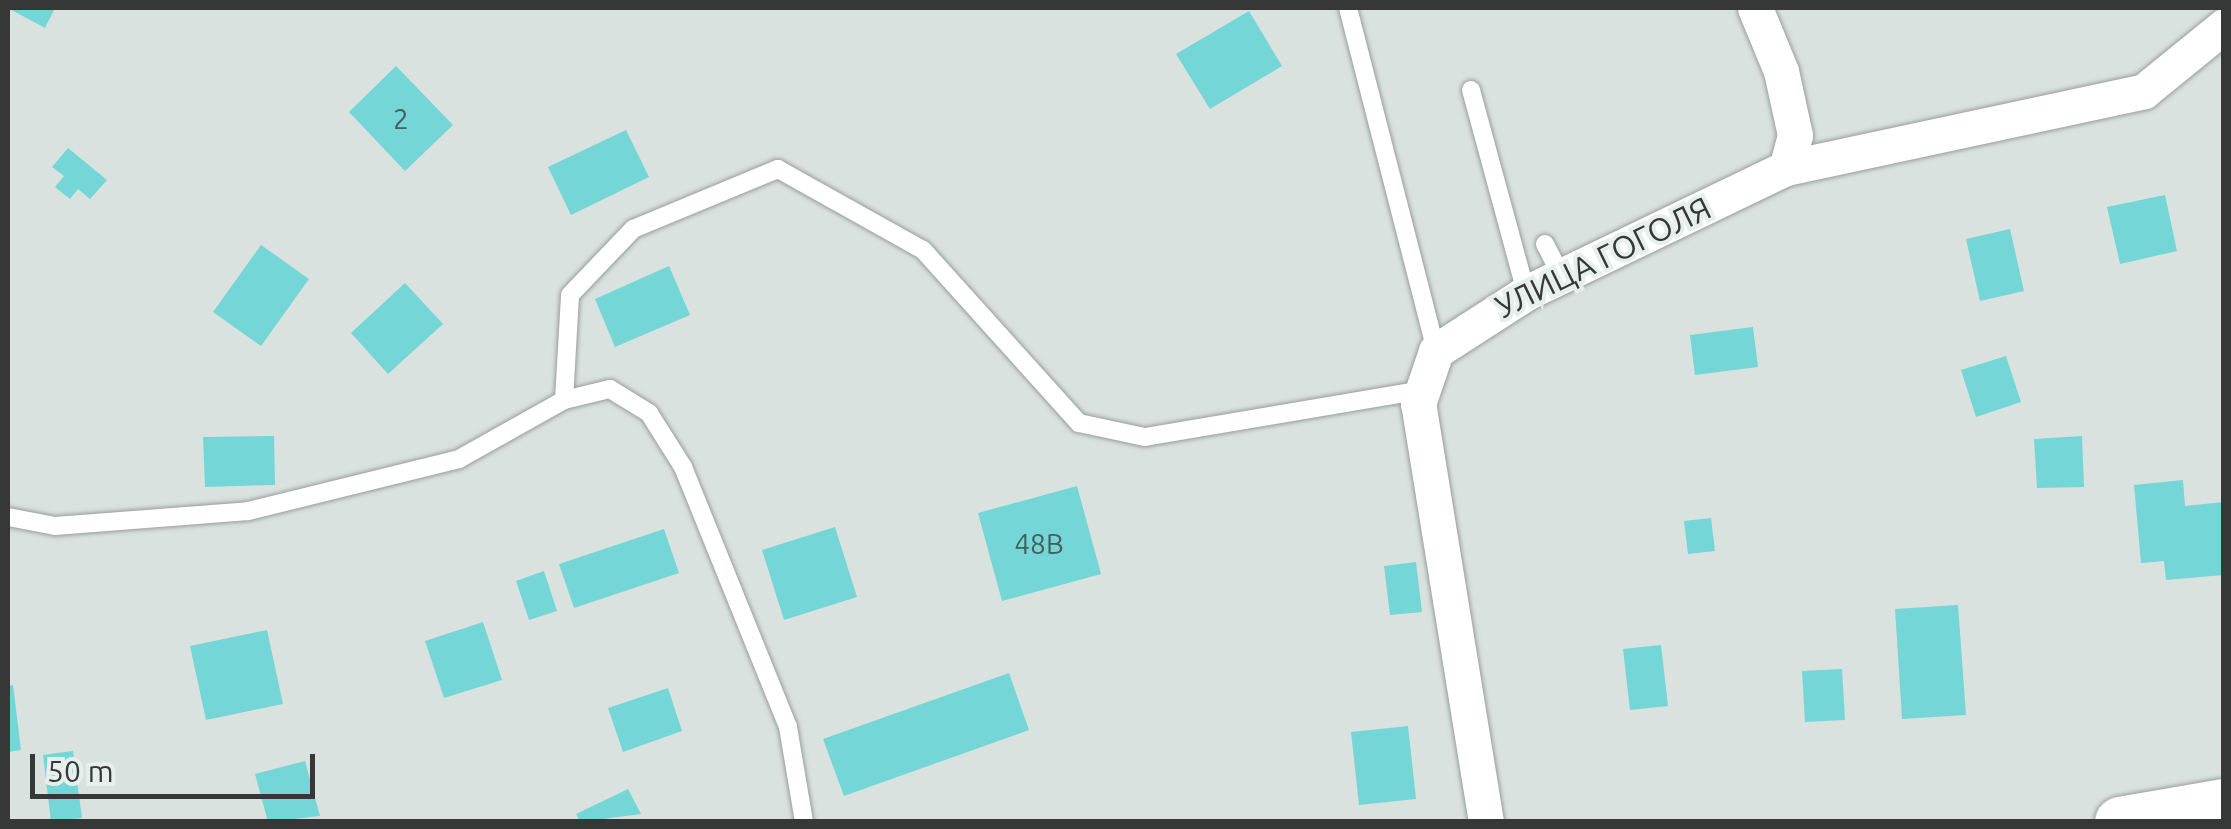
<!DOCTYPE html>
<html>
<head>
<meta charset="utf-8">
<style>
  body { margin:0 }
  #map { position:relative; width:2231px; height:829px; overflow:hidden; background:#dae2df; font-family:Ubuntu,sans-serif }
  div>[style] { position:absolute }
  .building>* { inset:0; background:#74d6d6 }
  .roads { filter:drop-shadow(0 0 2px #979e9b) drop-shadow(0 0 2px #979e9b) }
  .lane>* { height:18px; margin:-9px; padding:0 9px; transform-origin:9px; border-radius:9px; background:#fff }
  .street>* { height:35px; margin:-17.5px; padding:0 17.5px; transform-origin:17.5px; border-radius:17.5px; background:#fff }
  .secondary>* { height:50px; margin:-25px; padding:0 25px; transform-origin:25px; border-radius:25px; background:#fff }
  span { translate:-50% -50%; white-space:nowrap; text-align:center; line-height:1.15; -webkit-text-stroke:8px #e7efec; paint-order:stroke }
  .number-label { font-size:28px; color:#45605f }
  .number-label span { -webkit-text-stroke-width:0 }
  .street-label { font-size:32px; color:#353837 }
  .frame { position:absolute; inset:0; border:10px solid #353837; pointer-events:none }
  .scale { position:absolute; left:30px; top:754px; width:285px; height:45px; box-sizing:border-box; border:5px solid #353837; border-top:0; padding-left:12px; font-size:30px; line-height:35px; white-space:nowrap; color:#353837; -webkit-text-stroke:8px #e7efec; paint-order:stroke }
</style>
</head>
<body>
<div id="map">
  <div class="building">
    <div style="clip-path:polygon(8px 8px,55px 8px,45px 28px)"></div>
    <div style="clip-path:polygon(1249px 11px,1282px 66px,1210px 109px,1176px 54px)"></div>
    <div style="clip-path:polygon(396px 66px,453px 125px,405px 171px,349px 112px)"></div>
    <div style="clip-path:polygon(626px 130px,649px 177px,571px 215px,548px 167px)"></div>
    <div style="clip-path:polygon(68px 148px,107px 180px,90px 199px,78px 189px,70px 199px,55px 187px,64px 176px,52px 167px)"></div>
    <div style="clip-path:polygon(2165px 195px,2177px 251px,2120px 264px,2107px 207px)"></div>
    <div style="clip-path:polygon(2010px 229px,2024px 291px,1980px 301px,1966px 239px)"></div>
    <div style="clip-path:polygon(261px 245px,309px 279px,261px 346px,213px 312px)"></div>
    <div style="clip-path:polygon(669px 266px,690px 315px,615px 347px,595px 299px)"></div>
    <div style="clip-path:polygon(405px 283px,443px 324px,388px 374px,351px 333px)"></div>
    <div style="clip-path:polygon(1753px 327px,1758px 367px,1695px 375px,1690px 335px)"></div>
    <div style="clip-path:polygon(2006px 356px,2021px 402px,1976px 417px,1961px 370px)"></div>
    <div style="clip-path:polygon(274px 436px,275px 485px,205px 487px,203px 437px)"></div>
    <div style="clip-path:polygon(2082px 436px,2084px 487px,2037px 488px,2034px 439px)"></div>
    <div style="clip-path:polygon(2183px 480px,2185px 506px,2224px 502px,2224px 575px,2166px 580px,2164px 561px,2141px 563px,2134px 485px)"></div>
    <div style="clip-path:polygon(1077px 486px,1101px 574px,1002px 601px,978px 513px)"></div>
    <div style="clip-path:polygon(1711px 518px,1715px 551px,1688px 554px,1684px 521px)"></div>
    <div style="clip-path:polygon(835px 527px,857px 597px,784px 620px,762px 550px)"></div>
    <div style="clip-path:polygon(664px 529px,679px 573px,574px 608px,559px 564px)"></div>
    <div style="clip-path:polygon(1416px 562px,1422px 612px,1390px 615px,1384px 566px)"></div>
    <div style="clip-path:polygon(544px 571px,557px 611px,529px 620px,516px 581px)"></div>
    <div style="clip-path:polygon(1958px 605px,1966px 715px,1902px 719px,1895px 609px)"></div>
    <div style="clip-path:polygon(483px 622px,502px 680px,444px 698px,425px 641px)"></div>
    <div style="clip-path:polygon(267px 630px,283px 704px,206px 720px,190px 646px)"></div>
    <div style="clip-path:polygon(1661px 645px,1668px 706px,1630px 710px,1623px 649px)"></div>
    <div style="clip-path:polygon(1842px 669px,1845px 720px,1805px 722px,1802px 671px)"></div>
    <div style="clip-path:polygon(1009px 673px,1029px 730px,844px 796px,823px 739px)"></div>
    <div style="clip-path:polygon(13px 685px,21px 750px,8px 752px,8px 686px)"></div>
    <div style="clip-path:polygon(668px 688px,682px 731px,623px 752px,608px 708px)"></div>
    <div style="clip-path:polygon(1408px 726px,1416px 799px,1359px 805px,1351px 732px)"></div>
    <div style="clip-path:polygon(73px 751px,82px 818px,51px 822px,43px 755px)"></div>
    <div style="clip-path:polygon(305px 761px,320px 816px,268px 822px,255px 774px)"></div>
    <div style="clip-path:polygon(628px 789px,641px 814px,580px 822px,576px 814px)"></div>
  </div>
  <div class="roads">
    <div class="lane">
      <div style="left:1348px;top:8px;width:354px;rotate:75.6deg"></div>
      <div style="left:1471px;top:90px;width:210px;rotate:74.8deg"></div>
      <div style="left:1545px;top:244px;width:36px;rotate:63deg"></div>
      <div style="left:564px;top:400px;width:47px;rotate:-13.4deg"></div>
      <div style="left:610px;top:389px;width:46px;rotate:31.6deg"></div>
      <div style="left:649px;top:413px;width:64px;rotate:57.8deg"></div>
      <div style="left:683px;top:467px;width:280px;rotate:68deg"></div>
      <div style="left:788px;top:727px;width:96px;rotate:80.4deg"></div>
      <div style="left:8px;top:517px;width:48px;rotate:10.8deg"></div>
      <div style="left:55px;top:526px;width:194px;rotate:-4.4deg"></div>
      <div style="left:248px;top:511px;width:217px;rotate:-13.8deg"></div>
      <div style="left:459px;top:459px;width:120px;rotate:-29.3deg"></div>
      <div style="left:564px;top:400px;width:105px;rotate:-86.7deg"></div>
      <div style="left:570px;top:295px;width:91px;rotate:-46.3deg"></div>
      <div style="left:633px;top:229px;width:157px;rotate:-22.5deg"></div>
      <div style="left:778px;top:169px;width:166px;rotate:29.2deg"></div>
      <div style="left:923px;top:250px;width:233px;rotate:48deg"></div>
      <div style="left:1079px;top:423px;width:67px;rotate:12deg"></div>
      <div style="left:1145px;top:437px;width:281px;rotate:-9.6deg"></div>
    </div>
    <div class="street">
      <div style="left:1755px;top:8px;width:68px;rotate:67.6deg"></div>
      <div style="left:1781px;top:71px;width:66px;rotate:77.7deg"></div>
      <div style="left:1795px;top:135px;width:34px;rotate:105deg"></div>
      <div style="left:1486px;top:822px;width:423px;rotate:-99.2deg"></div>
      <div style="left:1418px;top:404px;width:56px;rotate:-71.2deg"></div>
      <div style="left:1436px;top:351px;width:107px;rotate:-32.8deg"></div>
      <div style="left:1526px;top:293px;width:288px;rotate:-25.7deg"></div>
      <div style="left:1786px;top:168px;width:366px;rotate:-12.1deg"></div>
      <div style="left:2144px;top:91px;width:103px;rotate:-39.1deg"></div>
    </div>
    <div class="secondary">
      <div style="left:2120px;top:822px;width:106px;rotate:-9.8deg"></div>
    </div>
  </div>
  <div class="number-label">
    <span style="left:401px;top:119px">2</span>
    <span style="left:1039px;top:544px">48В</span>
  </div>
  <div class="street-label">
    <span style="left:1603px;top:257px;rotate:-26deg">УЛИЦА ГОГОЛЯ</span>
  </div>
  <div class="frame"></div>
  <div class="scale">50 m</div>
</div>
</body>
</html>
